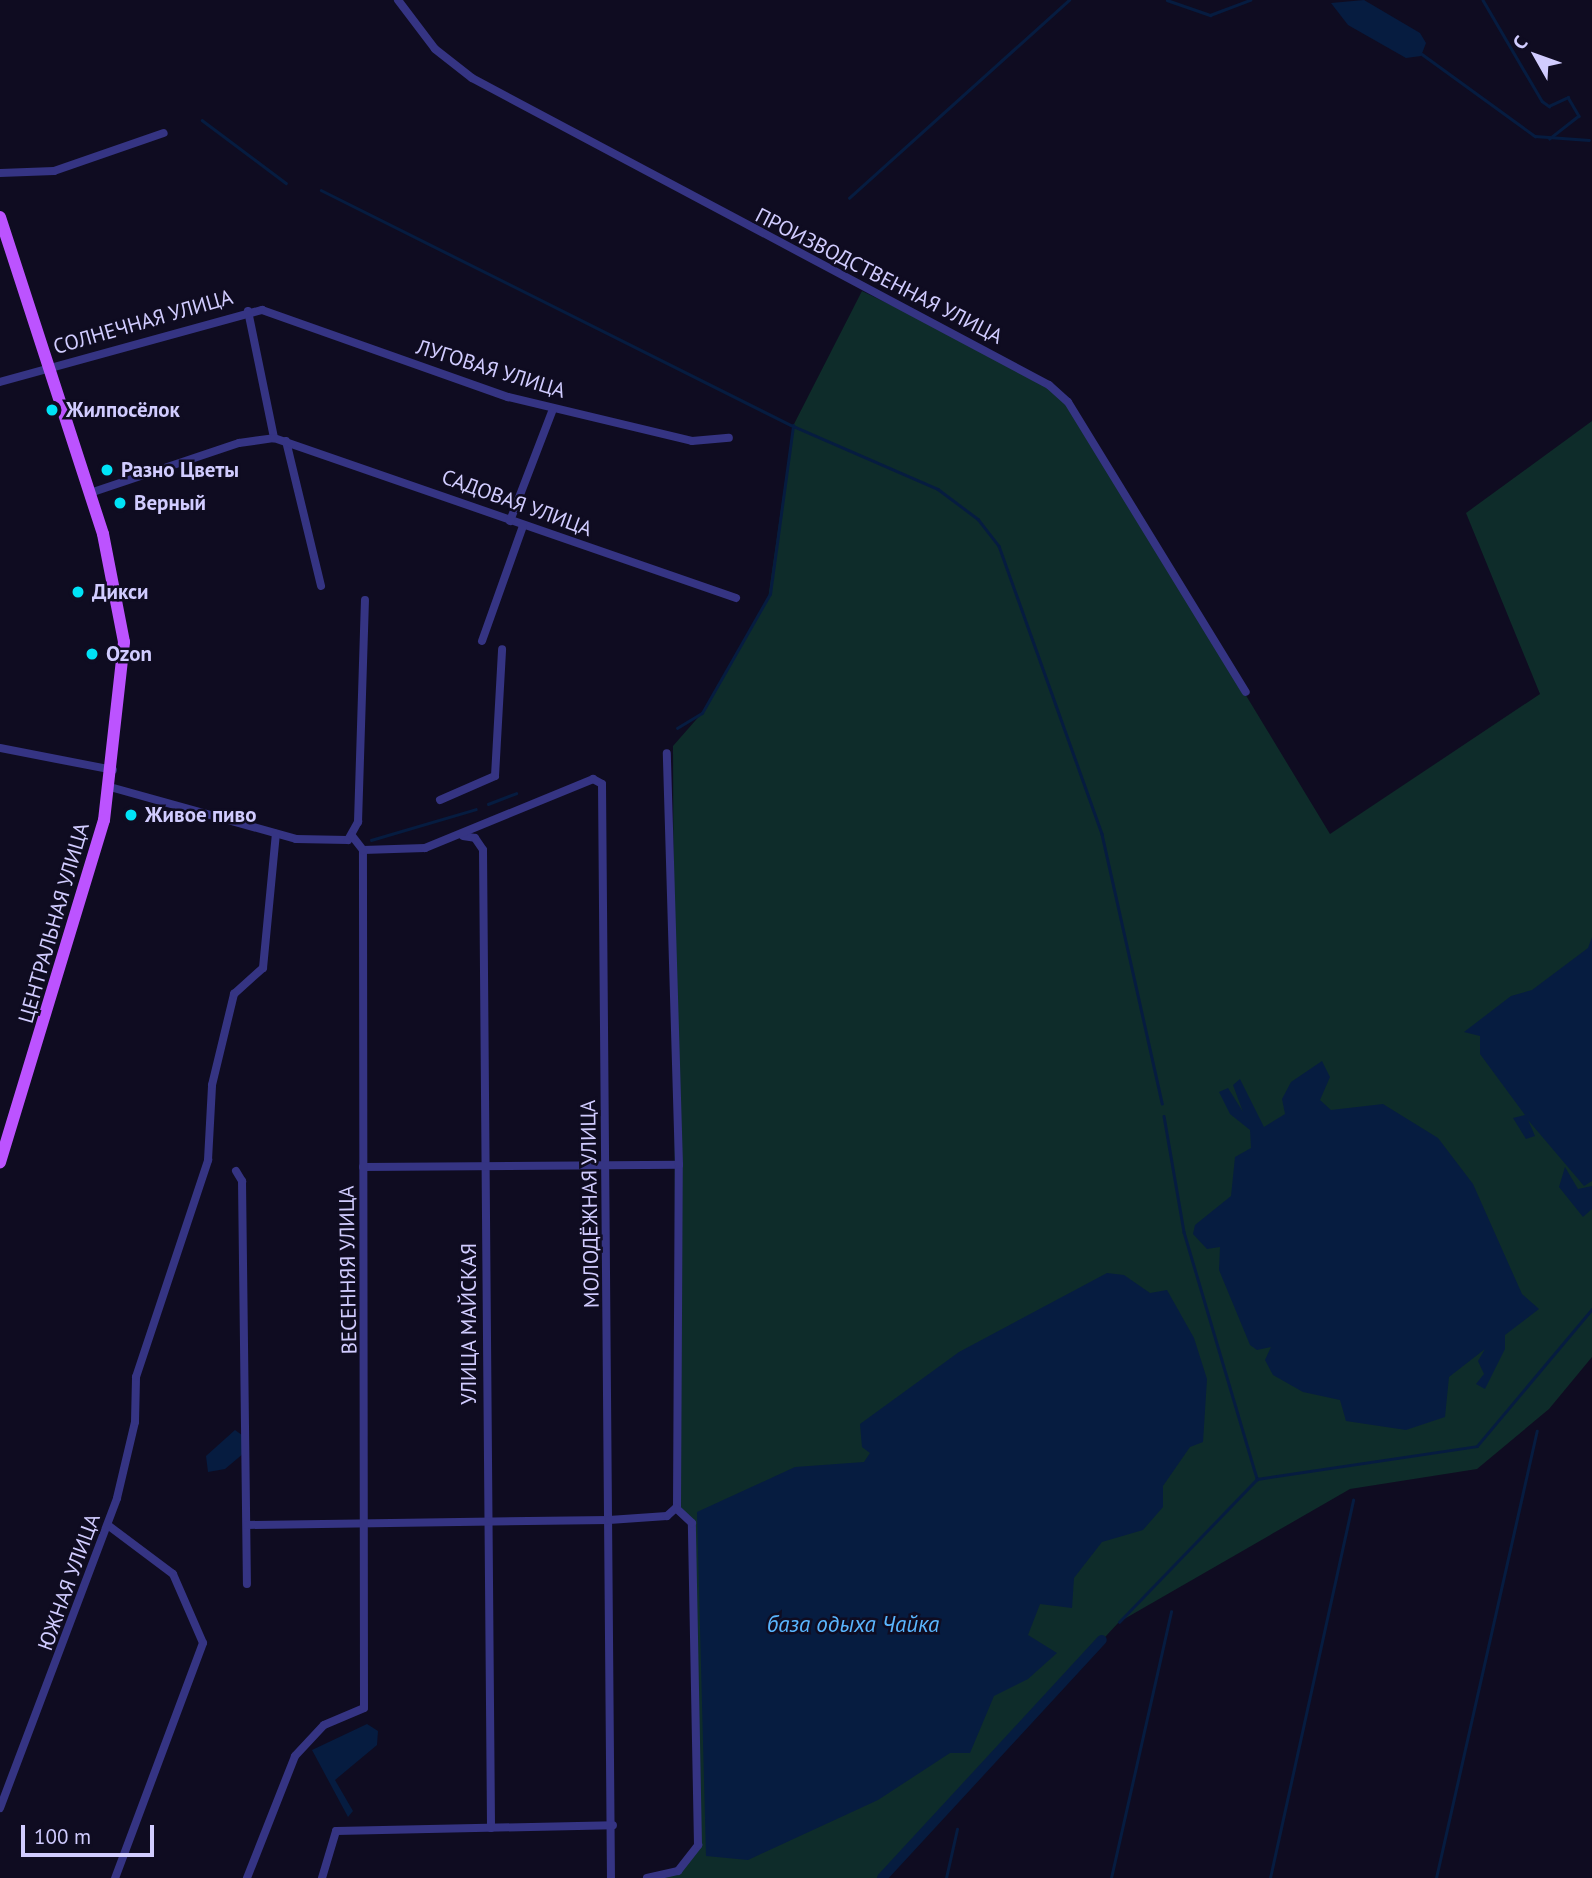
<!DOCTYPE html>
<html>
<head>
<meta charset="utf-8">
<style>
  body { margin:0 }
  #map { position:relative; width:1592px; height:1878px; overflow:hidden; background:#0f0c21; font-family:"PT Sans",sans-serif }
  div>[style] { position:absolute }
  .green>* { inset:0; background:#0e2c2a }
  .water>* { inset:0; background:#061c40 }
  .stream>* { height:2.5px; margin:-1.25px; padding:0 1.25px; transform-origin:1.25px; border-radius:1.25px; background:#061c40 }
  .canal>* { height:10px; margin:-5px; padding:0 5px; transform-origin:5px; border-radius:5px; background:#061c40 }
  .street>* { height:8px; margin:-4px; padding:0 4px; transform-origin:4px; border-radius:4px; background:#353483 }
  .primary>* { height:12px; margin:-6px; padding:0 6px; transform-origin:6px; border-radius:6px; background:#bc53ff }
  .dots>* { width:19px; height:19px; translate:-50% -50%; box-sizing:border-box; border:4px solid #0f0c21; border-radius:50% }
  span { translate:-50% -50%; white-space:nowrap; text-align:center; line-height:1.15; -webkit-text-stroke:5px #0f0c21; paint-order:stroke }
  .street-label { font-size:21px; color:#d1ccff }
  .poi-label { font-size:21px; color:#d1ccff; font-weight:700 }
  .left { translate:0 -50%; text-align:left }
  .water-label { font-size:23px; color:#5ab6ff; font-style:italic }
  .north { position:absolute; left:1501px; top:21px; width:70px; height:70px; -webkit-text-stroke:5px #0f0c21; paint-order:stroke; rotate:310deg; font-size:19px; font-weight:700; line-height:28px; text-align:center; color:#d1ccff }
  .north::after { content:''; display:block; margin:auto; width:24px; height:32px; background:#d1ccff; clip-path:polygon(50% 0,100% 100%,50% 72%,0 100%) }
  .scale { position:absolute; left:21px; top:1825px; width:133px; height:32px; box-sizing:border-box; border:4px solid #d1ccff; border-top:0; padding-left:9px; font-size:21px; line-height:24px; white-space:nowrap; color:#d1ccff; -webkit-text-stroke:5px #0f0c21; paint-order:stroke }
</style>
</head>
<body>
<div id="map">
  <div class="green">
    <div style="clip-path:polygon(862px 291px,1033px 374px,1068px 402px,1330px 834px,1540px 694px,1466px 513px,1592px 421px,1592px 1357px,1549px 1409px,1477px 1469px,1350px 1489px,1119px 1622px,882px 1878px,647px 1878px,678px 1871px,695px 1851px,692px 1523px,676px 1508px,673px 746px,702px 713px,768px 599px,793px 426px)"></div>
  </div>
  <div class="water">
    <div style="clip-path:polygon(1364px 0,1420px 33px,1426px 43px,1421px 56px,1406px 58px,1348px 25px,1331px 3px)"></div>
    <div style="clip-path:polygon(1592px 937px,1592px 1181px,1584px 1186px,1528px 1120px,1535px 1136px,1526px 1139px,1513px 1118px,1525px 1115px,1480px 1054px,1480px 1036px,1464px 1032px,1511px 996px,1532px 990px,1588px 948px)"></div>
    <div style="clip-path:polygon(1322px 1061px,1330px 1077px,1320px 1100px,1331px 1110px,1383px 1104px,1438px 1138px,1473px 1184px,1522px 1294px,1539px 1309px,1505px 1335px,1505px 1349px,1485px 1389px,1476px 1384px,1484px 1374px,1478px 1361px,1485px 1349px,1449px 1377px,1445px 1417px,1406px 1430px,1346px 1421px,1340px 1400px,1303px 1392px,1273px 1375px,1265px 1360px,1271px 1347px,1257px 1350px,1250px 1345px,1219px 1270px,1220px 1247px,1207px 1249px,1193px 1234px,1195px 1225px,1231px 1196px,1235px 1157px,1251px 1148px,1250px 1130px,1230px 1114px,1219px 1092px,1228px 1088px,1243px 1112px,1233px 1085px,1240px 1079px,1264px 1127px,1285px 1114px,1282px 1099px,1291px 1082px)"></div>
    <div style="clip-path:polygon(1565px 1167px,1578px 1189px,1592px 1186px,1592px 1209px,1583px 1217px,1559px 1187px)"></div>
    <div style="clip-path:polygon(1107px 1273px,1124px 1275px,1150px 1293px,1167px 1290px,1194px 1338px,1207px 1379px,1203px 1442px,1190px 1447px,1163px 1486px,1163px 1507px,1143px 1530px,1102px 1542px,1074px 1578px,1072px 1608px,1040px 1604px,1028px 1635px,1057px 1653px,1028px 1679px,994px 1696px,970px 1753px,950px 1753px,878px 1800px,748px 1860px,706px 1856px,697px 1512px,795px 1467px,864px 1462px,870px 1453px,862px 1447px,860px 1424px,959px 1352px)"></div>
    <div style="clip-path:polygon(235px 1430px,246px 1438px,244px 1453px,225px 1469px,208px 1472px,206px 1456px)"></div>
    <div style="clip-path:polygon(367px 1724px,378px 1731px,377px 1745px,335px 1780px,353px 1811px,348px 1817px,312px 1750px)"></div>
  </div>
  <div class="stream">
    <div style="left:1167px;top:0;width:46px;rotate:19.2deg"></div>
    <div style="left:1210px;top:15px;width:43px;rotate:-20.6deg"></div>
    <div style="left:1483px;top:0;width:117px;rotate:59.7deg"></div>
    <div style="left:1542px;top:101px;width:9px;rotate:36deg"></div>
    <div style="left:1549px;top:106px;width:21px;rotate:-25deg"></div>
    <div style="left:1568px;top:97px;width:22px;rotate:60deg"></div>
    <div style="left:1579px;top:116px;width:37px;rotate:142deg"></div>
    <div style="left:1422px;top:54px;width:140px;rotate:36deg"></div>
    <div style="left:1535px;top:136px;width:54px;rotate:4.2deg"></div>
    <div style="left:202px;top:120px;width:105px;rotate:36.9deg"></div>
    <div style="left:321px;top:190px;width:528px;rotate:26.57deg"></div>
    <div style="left:849px;top:198px;width:296px;rotate:-42deg"></div>
    <div style="left:677px;top:728px;width:29px;rotate:-31deg"></div>
    <div style="left:702px;top:713px;width:137px;rotate:-60.3deg"></div>
    <div style="left:770px;top:594px;width:170px;rotate:-82.2deg"></div>
    <div style="left:793px;top:426px;width:158px;rotate:23.5deg"></div>
    <div style="left:938px;top:489px;width:50px;rotate:36.9deg"></div>
    <div style="left:978px;top:519px;width:34px;rotate:52deg"></div>
    <div style="left:999px;top:546px;width:306px;rotate:70.3deg"></div>
    <div style="left:1102px;top:834px;width:276px;rotate:77.4deg"></div>
    <div style="left:488px;top:804px;width:30px;rotate:-21deg"></div>
    <div style="left:371px;top:840px;width:109px;rotate:-16.4deg"></div>
    <div style="left:1164px;top:1116px;width:118px;rotate:80.2deg"></div>
    <div style="left:1184px;top:1232px;width:258px;rotate:73.5deg"></div>
    <div style="left:1119px;top:1622px;width:199px;rotate:-46deg"></div>
    <div style="left:1257px;top:1479px;width:222px;rotate:-8.5deg"></div>
    <div style="left:1477px;top:1446px;width:179px;rotate:-50deg"></div>
    <div style="left:946px;top:1878px;width:50px;rotate:-77.3deg"></div>
    <div style="left:1111px;top:1878px;width:273px;rotate:-77.3deg"></div>
    <div style="left:1270px;top:1878px;width:387px;rotate:-77.6deg"></div>
    <div style="left:1436px;top:1878px;width:458px;rotate:-77.3deg"></div>
  </div>
  <div class="canal">
    <div style="left:882px;top:1878px;width:324px;rotate:-47.3deg"></div>
  </div>
  <div class="street">
    <div style="left:398px;top:0;width:61px;rotate:52.9deg"></div>
    <div style="left:435px;top:49px;width:47px;rotate:38.1deg"></div>
    <div style="left:472px;top:78px;width:654px;rotate:28.02deg"></div>
    <div style="left:1049px;top:385px;width:25px;rotate:42deg"></div>
    <div style="left:1068px;top:402px;width:340px;rotate:58.5deg"></div>
    <div style="left:0;top:173px;width:54px;rotate:-2.1deg"></div>
    <div style="left:54px;top:171px;width:116px;rotate:-19.1deg"></div>
    <div style="left:248px;top:311px;width:130px;rotate:78.4deg"></div>
    <div style="left:0;top:382px;width:272px;rotate:-15.4deg"></div>
    <div style="left:262px;top:310px;width:261px;rotate:19.5deg"></div>
    <div style="left:508px;top:397px;width:189px;rotate:13.4deg"></div>
    <div style="left:692px;top:441px;width:37px;rotate:-5deg"></div>
    <div style="left:286px;top:441px;width:149px;rotate:76.4deg"></div>
    <div style="left:90px;top:493px;width:157px;rotate:-18.6deg"></div>
    <div style="left:239px;top:443px;width:35px;rotate:-8deg"></div>
    <div style="left:274px;top:438px;width:489px;rotate:19.1deg"></div>
    <div style="left:510px;top:521px;width:120px;rotate:-69deg"></div>
    <div style="left:482px;top:641px;width:122px;rotate:-70.4deg"></div>
    <div style="left:0;top:748px;width:115px;rotate:11deg"></div>
    <div style="left:110px;top:787px;width:193px;rotate:15.6deg"></div>
    <div style="left:296px;top:839px;width:52px;rotate:1.1deg"></div>
    <div style="left:348px;top:840px;width:21px;rotate:-61deg"></div>
    <div style="left:358px;top:822px;width:222px;rotate:-88.2deg"></div>
    <div style="left:440px;top:800px;width:60px;rotate:-23.6deg"></div>
    <div style="left:495px;top:776px;width:127px;rotate:-86.8deg"></div>
    <div style="left:463px;top:836px;width:12px;rotate:9deg"></div>
    <div style="left:475px;top:838px;width:14px;rotate:56deg"></div>
    <div style="left:483px;top:850px;width:978px;rotate:89.53deg"></div>
    <div style="left:363px;top:850px;width:62px;rotate:-1.8deg"></div>
    <div style="left:425px;top:848px;width:182px;rotate:-22.3deg"></div>
    <div style="left:593px;top:779px;width:10px;rotate:29deg"></div>
    <div style="left:602px;top:784px;width:1094px;rotate:89.53deg"></div>
    <div style="left:363px;top:1167px;width:316px;rotate:-0.4deg"></div>
    <div style="left:236px;top:1171px;width:12px;rotate:59deg"></div>
    <div style="left:242px;top:1181px;width:403px;rotate:89.3deg"></div>
    <div style="left:247px;top:1525px;width:362px;rotate:-0.8deg"></div>
    <div style="left:609px;top:1520px;width:58px;rotate:-3.9deg"></div>
    <div style="left:667px;top:1516px;width:13px;rotate:-42deg"></div>
    <div style="left:677px;top:1507px;width:342px;rotate:-89.7deg"></div>
    <div style="left:679px;top:1165px;width:412px;rotate:-91.7deg"></div>
    <div style="left:109px;top:1526px;width:80px;rotate:36.9deg"></div>
    <div style="left:173px;top:1574px;width:75px;rotate:66.5deg"></div>
    <div style="left:203px;top:1643px;width:251px;rotate:110.5deg"></div>
    <div style="left:0;top:1808px;width:331px;rotate:-69.3deg"></div>
    <div style="left:117px;top:1498px;width:78px;rotate:-76.7deg"></div>
    <div style="left:135px;top:1422px;width:45px;rotate:-88.7deg"></div>
    <div style="left:136px;top:1377px;width:229px;rotate:-71.6deg"></div>
    <div style="left:208px;top:1160px;width:75px;rotate:-86.9deg"></div>
    <div style="left:212px;top:1085px;width:94px;rotate:-76.4deg"></div>
    <div style="left:234px;top:994px;width:39px;rotate:-42deg"></div>
    <div style="left:263px;top:968px;width:135px;rotate:-84.5deg"></div>
    <div style="left:247px;top:1878px;width:131px;rotate:-68.5deg"></div>
    <div style="left:295px;top:1756px;width:42px;rotate:-46.9deg"></div>
    <div style="left:324px;top:1725px;width:43px;rotate:-23deg"></div>
    <div style="left:364px;top:1708px;width:858px;rotate:-90.07deg"></div>
    <div style="left:363px;top:850px;width:18px;rotate:-128deg"></div>
    <div style="left:322px;top:1878px;width:49px;rotate:-73.4deg"></div>
    <div style="left:336px;top:1831px;width:277px;rotate:-1.2deg"></div>
    <div style="left:647px;top:1878px;width:32px;rotate:-13deg"></div>
    <div style="left:678px;top:1871px;width:33px;rotate:-52deg"></div>
    <div style="left:698px;top:1845px;width:322px;rotate:-91.1deg"></div>
    <div style="left:692px;top:1523px;width:22px;rotate:-137deg"></div>
  </div>
  <div class="primary">
    <div style="left:0;top:217px;width:333px;rotate:72deg"></div>
    <div style="left:103px;top:534px;width:110px;rotate:79deg"></div>
    <div style="left:124px;top:642px;width:179px;rotate:96.4deg"></div>
    <div style="left:104px;top:820px;width:358px;rotate:106.9deg"></div>
  </div>
  <div class="dots">
    <div style="left:52px;top:410px;background:#00e3f7"></div>
    <div style="left:107px;top:470px;background:#00e3f7"></div>
    <div style="left:120px;top:503px;background:#00e3f7"></div>
    <div style="left:78px;top:592px;background:#00e3f7"></div>
    <div style="left:92px;top:654px;background:#00e3f7"></div>
    <div style="left:131px;top:815px;background:#00e3f7"></div>
  </div>
  <div class="street-label">
    <span style="left:879px;top:276px;rotate:27deg">ПРОИЗВОДСТВЕННАЯ УЛИЦА</span>
    <span style="left:143px;top:322px;rotate:-16deg">СОЛНЕЧНАЯ УЛИЦА</span>
    <span style="left:491px;top:369px;rotate:17deg">ЛУГОВАЯ УЛИЦА</span>
    <span style="left:517px;top:503px;rotate:20deg">САДОВАЯ УЛИЦА</span>
    <span style="left:54px;top:923px;rotate:-74deg">ЦЕНТРАЛЬНАЯ УЛИЦА</span>
    <span style="left:590px;top:1204px;rotate:-91deg">МОЛОДЁЖНАЯ УЛИЦА</span>
    <span style="left:348px;top:1270px;rotate:-91deg">ВЕСЕННЯЯ УЛИЦА</span>
    <span style="left:469px;top:1324px;rotate:-90deg">УЛИЦА МАЙСКАЯ</span>
    <span style="left:69px;top:1582px;rotate:-70deg">ЮЖНАЯ УЛИЦА</span>
  </div>
  <div class="poi-label">
    <span class="left" style="left:66px;top:410px">Жилпосёлок</span>
    <span class="left" style="left:121px;top:470px">Разно Цветы</span>
    <span class="left" style="left:134px;top:503px">Верный</span>
    <span class="left" style="left:92px;top:592px">Дикси</span>
    <span class="left" style="left:106px;top:654px">Ozon</span>
    <span class="left" style="left:145px;top:815px">Живое пиво</span>
  </div>
  <div class="water-label">
    <span style="left:853px;top:1624px">база одыха Чайка</span>
  </div>
  <div class="north">С</div>
  <div class="scale">100 m</div>
</div>
</body>
</html>
